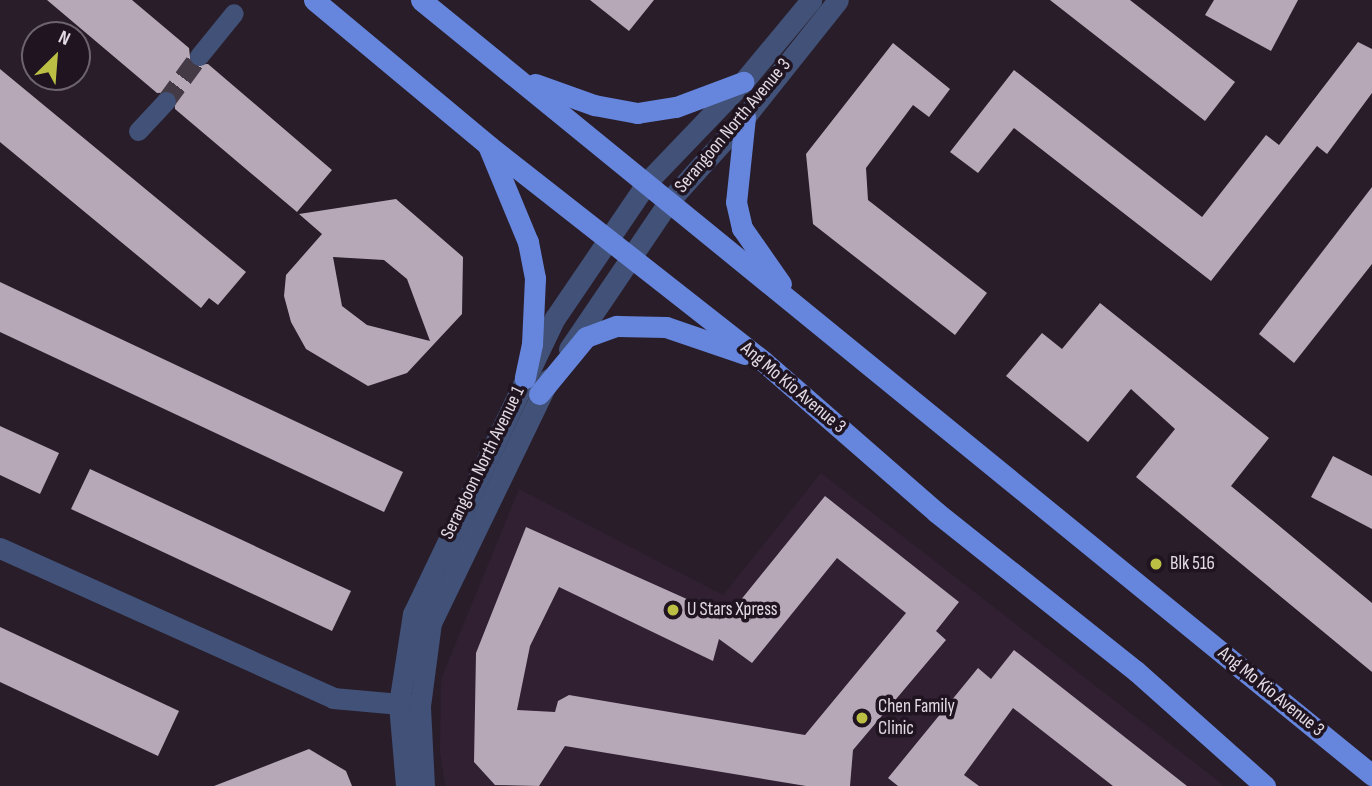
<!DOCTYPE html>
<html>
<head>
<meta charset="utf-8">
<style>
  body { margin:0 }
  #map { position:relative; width:1372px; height:786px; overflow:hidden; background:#281d29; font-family:"Sofia Sans Condensed",sans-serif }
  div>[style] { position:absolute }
  .built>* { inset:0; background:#302032 }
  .building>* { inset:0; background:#b7a8b8 }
  .pedestrian-tunnel>* { height:19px; margin-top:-9.5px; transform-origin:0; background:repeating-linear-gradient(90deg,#443a45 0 19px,transparent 0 29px) }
  .pedestrian>* { height:19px; margin:-9.5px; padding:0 9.5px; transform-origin:9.5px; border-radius:9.5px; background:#415177 }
  .minor>* { height:21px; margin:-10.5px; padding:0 10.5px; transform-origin:10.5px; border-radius:10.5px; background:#415177 }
  .trunk>* { height:21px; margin:-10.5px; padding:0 10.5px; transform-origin:10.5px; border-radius:10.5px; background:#6686de }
  .dots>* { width:19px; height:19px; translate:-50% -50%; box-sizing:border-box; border:4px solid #1f1420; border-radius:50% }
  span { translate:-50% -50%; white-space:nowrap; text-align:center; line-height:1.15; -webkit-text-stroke:7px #1f1420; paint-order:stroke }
  .street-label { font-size:19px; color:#e3dbe3 }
  .poi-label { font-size:19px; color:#e3dbe3 }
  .left { translate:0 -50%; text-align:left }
  .north { position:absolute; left:21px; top:21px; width:70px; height:70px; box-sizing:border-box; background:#1f1420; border:2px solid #6d646e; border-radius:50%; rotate:25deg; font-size:19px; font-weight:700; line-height:28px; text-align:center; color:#e3dbe3 }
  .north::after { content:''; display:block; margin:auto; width:24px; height:32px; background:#bbc044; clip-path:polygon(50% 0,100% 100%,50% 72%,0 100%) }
</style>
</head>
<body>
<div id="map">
  <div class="built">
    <div style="clip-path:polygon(821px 473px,1217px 780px,1223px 786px,445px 786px,440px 752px,441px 679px,519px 489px,723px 595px)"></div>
  </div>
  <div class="building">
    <div style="clip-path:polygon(47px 0,132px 0,189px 48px,191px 65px,208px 64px,332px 170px,297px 212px,175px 109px,174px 92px,157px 93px)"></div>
    <div style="clip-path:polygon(590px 0,654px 0,629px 31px)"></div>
    <div style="clip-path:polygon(1050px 0,1130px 0,1235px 82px,1205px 121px)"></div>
    <div style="clip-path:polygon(1214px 0,1298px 0,1271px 51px,1205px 15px)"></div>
    <div style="clip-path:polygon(1358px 42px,1372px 49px,1372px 93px,1327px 154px,1317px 146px,1211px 281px,1014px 128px,978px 173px,950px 152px,1014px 70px,1202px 217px,1266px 135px,1279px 145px)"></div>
    <div style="clip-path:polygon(893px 43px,950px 89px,929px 117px,913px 105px,866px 168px,868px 200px,987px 293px,955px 335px,813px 224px,806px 154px)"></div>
    <div style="clip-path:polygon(0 69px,246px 272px,218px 305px,209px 298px,201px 308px,0 142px)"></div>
    <div style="clip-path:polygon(1372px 187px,1372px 264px,1294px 363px,1259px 334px)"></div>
    <div style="clip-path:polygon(evenodd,396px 199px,463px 257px,462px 314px,407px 373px,368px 386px,306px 349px,291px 322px,284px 296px,286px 275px,322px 234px,299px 214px,396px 199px,333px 257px,384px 260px,407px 279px,430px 341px,367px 325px,342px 306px,333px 257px)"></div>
    <div style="clip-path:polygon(0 282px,403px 472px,384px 512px,0 332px)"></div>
    <div style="clip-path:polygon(1100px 303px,1269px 438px,1231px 486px,1372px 603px,1372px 672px,1136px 477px,1175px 429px,1131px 389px,1088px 442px,1006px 376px,1042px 333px,1062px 349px)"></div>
    <div style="clip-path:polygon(0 426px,59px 453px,40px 494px,0 475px)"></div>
    <div style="clip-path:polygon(1333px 456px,1372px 476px,1372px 529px,1311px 497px)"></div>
    <div style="clip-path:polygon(90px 469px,351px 591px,332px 631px,71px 509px)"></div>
    <div style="clip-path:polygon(evenodd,825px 496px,959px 602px,936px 631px,946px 640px,853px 750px,850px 786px,806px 786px,565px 746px,539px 786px,495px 785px,474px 762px,476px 653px,526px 527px,727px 617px,825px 496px,837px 558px,906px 613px,805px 735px,569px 695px,558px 701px,555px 712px,517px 710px,530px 646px,559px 587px,713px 661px,719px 639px,752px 663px,837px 558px)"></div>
    <div style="clip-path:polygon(0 627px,179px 711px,158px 756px,0 682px)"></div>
    <div style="clip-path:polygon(1014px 650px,1187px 786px,1113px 786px,1013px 708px,964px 775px,979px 786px,898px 786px,888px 778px,978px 668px,991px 679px)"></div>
    <div style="clip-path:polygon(309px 749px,346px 771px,352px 786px,214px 786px)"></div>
  </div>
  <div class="pedestrian-tunnel">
    <div style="left:166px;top:101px;width:56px;rotate:-53.7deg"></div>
  </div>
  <div class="pedestrian">
    <div style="left:199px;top:56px;width:55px;rotate:-50.9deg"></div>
    <div style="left:138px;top:131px;width:41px;rotate:-47deg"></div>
  </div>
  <div class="minor">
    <div style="left:569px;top:349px;width:180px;rotate:-55.9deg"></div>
    <div style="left:670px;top:200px;width:112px;rotate:-47.9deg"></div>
    <div style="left:745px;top:117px;width:149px;rotate:-51.5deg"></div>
    <div style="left:0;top:548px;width:365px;rotate:24.2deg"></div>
    <div style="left:333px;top:698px;width:78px;rotate:5.1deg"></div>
    <div style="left:406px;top:786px;width:82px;rotate:-94.9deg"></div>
    <div style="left:399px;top:704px;width:91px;rotate:-81.2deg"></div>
    <div style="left:413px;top:614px;width:328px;rotate:-64.4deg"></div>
    <div style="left:555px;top:318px;width:166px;rotate:-55.8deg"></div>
    <div style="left:648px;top:181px;width:137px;rotate:-46.2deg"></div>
    <div style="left:743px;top:82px;width:107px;rotate:-50.3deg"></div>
    <div style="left:424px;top:786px;width:80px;rotate:-92.9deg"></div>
    <div style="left:420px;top:706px;width:84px;rotate:-82.5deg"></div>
    <div style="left:431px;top:623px;width:271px;rotate:-64.2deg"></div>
  </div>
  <div class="trunk">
    <div style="left:314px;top:0;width:228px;rotate:39.8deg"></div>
    <div style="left:489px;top:146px;width:348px;rotate:38.1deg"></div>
    <div style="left:763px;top:361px;width:230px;rotate:41.1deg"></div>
    <div style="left:936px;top:512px;width:256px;rotate:38.5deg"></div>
    <div style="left:1136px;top:671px;width:173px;rotate:41.7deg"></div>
    <div style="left:421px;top:0;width:1227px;rotate:39.18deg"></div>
    <div style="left:535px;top:84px;width:63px;rotate:19.6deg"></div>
    <div style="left:594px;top:105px;width:44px;rotate:10.5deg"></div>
    <div style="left:637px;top:113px;width:39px;rotate:-9deg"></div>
    <div style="left:676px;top:107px;width:72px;rotate:-20.5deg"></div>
    <div style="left:745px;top:117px;width:85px;rotate:96deg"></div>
    <div style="left:736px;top:202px;width:27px;rotate:77deg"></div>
    <div style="left:742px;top:228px;width:68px;rotate:55.1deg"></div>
    <div style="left:489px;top:148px;width:102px;rotate:67.5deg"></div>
    <div style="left:528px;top:242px;width:37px;rotate:79deg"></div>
    <div style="left:535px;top:278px;width:66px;rotate:92.6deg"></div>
    <div style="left:532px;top:344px;width:35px;rotate:102deg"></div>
    <div style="left:539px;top:394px;width:74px;rotate:-50.5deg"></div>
    <div style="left:586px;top:337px;width:33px;rotate:-20deg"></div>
    <div style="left:617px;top:326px;width:49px;rotate:1.2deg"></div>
    <div style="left:666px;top:327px;width:83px;rotate:18.9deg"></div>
  </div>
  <div class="dots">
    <div style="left:1156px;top:564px;background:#bbc044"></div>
    <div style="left:673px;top:610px;background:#bbc044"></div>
    <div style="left:862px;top:718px;background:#bbc044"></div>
  </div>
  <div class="street-label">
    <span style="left:733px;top:126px;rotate:-50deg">Serangoon North Avenue 3</span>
    <span style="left:793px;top:388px;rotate:40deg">Ang Mo Kio Avenue 3</span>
    <span style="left:483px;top:463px;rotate:-64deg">Serangoon North Avenue 1</span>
    <span style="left:1271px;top:692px;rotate:39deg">Ang Mo Kio Avenue 3</span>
  </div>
  <div class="poi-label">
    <span class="left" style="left:1170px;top:564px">Blk 516</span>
    <span class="left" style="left:687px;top:610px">U Stars Xpress</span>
    <span class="left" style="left:878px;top:718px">Chen Family<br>Clinic</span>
  </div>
  <div class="north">N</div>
</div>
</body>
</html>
